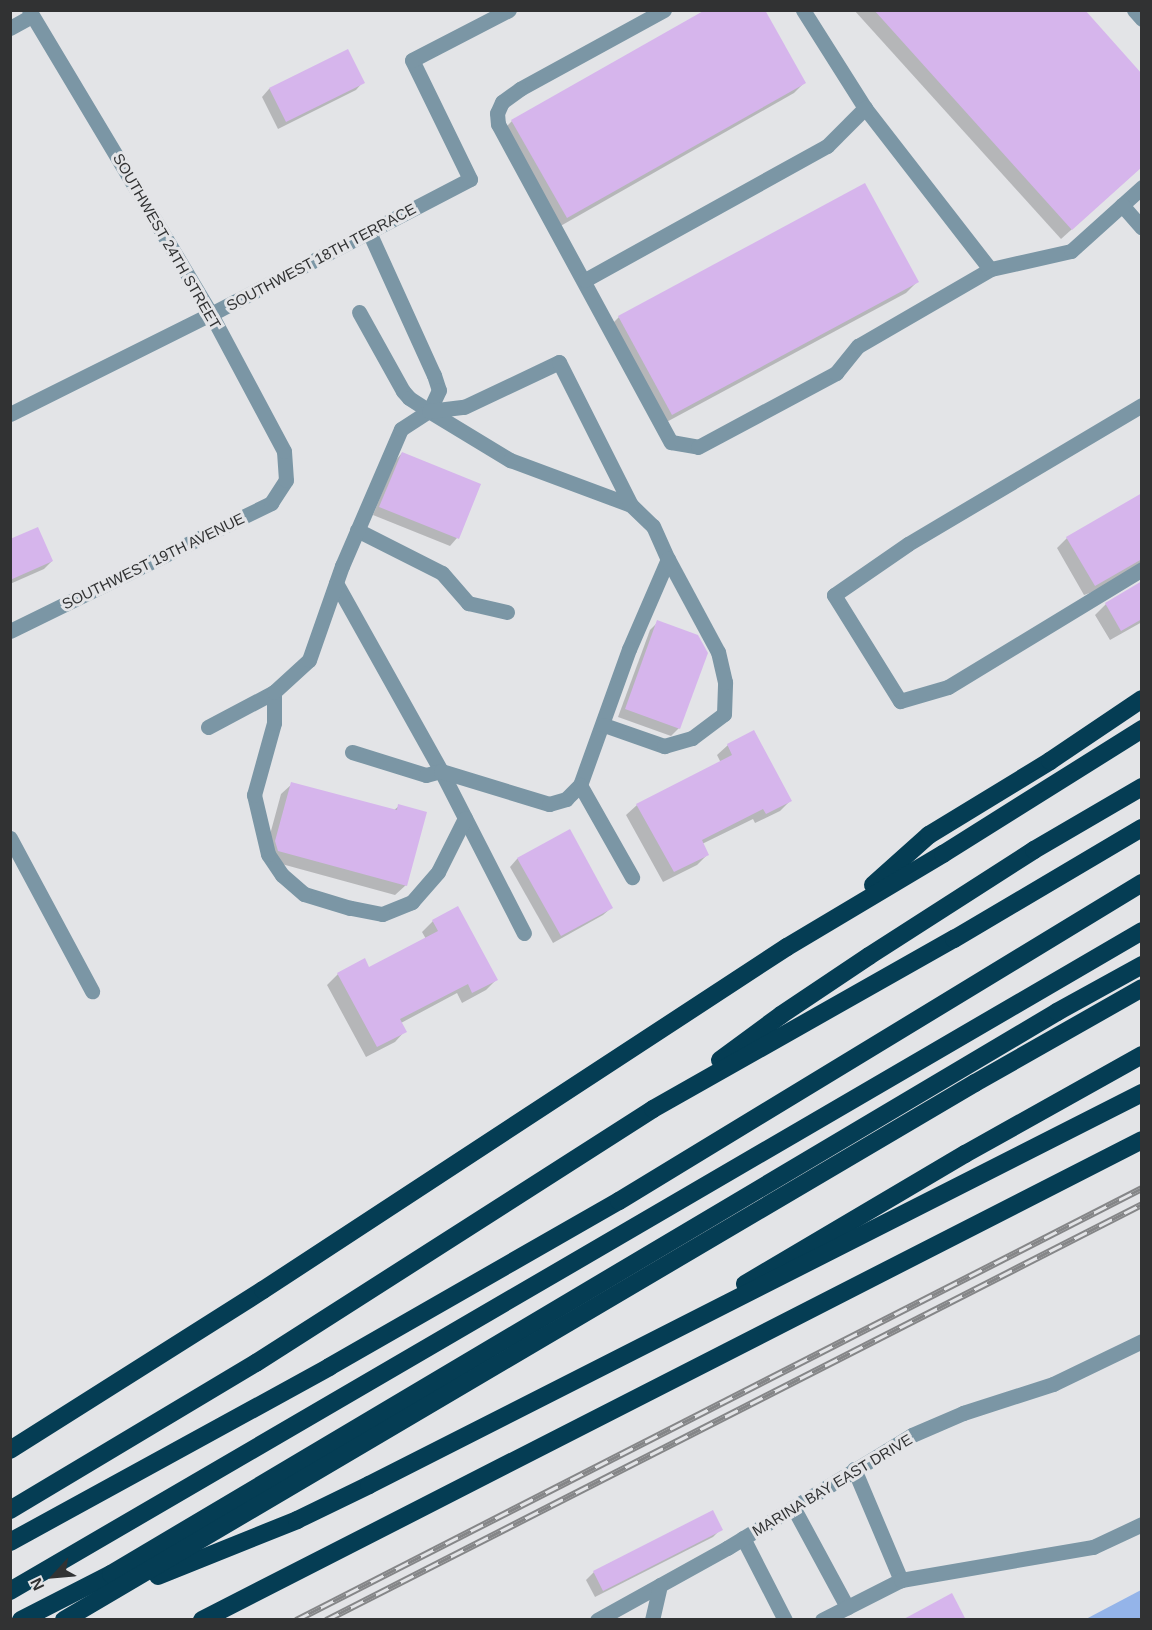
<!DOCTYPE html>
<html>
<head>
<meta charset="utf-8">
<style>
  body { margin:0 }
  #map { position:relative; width:1152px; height:1630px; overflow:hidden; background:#e3e4e7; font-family:Arial,sans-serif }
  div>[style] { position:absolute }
  .water>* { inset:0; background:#94b4e9 }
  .shadow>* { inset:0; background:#0003 }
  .building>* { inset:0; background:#d6b5ec }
  .minor>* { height:15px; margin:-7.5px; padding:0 7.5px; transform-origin:7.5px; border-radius:7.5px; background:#7b96a5 }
  .highway>* { height:18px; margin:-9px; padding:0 9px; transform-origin:9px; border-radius:9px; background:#053d54 }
  .rail>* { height:7px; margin-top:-3.5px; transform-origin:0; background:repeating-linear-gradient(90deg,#e3e4e7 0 14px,#858688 0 28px); box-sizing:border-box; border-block:2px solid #858688 }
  span { translate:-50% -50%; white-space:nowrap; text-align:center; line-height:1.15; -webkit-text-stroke:6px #e3e4e7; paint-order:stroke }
  .street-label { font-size:15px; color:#313233 }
  .frame { position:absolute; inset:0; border:12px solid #313233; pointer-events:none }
  .north { position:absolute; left:24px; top:1546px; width:60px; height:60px; -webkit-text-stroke:4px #e3e4e7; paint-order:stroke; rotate:244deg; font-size:16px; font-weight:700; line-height:24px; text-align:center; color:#313233 }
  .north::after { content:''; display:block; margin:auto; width:21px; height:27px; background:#313233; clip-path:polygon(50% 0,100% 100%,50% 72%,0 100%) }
</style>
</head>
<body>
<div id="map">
  <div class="water">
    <div style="clip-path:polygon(1141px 1590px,1141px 1619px,1086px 1619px)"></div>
  </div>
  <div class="shadow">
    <div style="clip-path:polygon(854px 10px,1083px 10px,1142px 166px,1061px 239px)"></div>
    <div style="clip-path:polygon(347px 51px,363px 82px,356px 90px,278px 129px,262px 97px,269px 89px)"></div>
    <div style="clip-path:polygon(804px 83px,794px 93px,557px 228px,502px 131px,512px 121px)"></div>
    <div style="clip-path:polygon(917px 282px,906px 293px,661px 425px,609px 327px,619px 317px)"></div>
    <div style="clip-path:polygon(402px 453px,457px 538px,450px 546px,373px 515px,395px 461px)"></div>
    <div style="clip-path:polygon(1142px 495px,1142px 622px,1110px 640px,1095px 615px,1106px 604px,1141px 583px,1141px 575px,1084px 595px,1057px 548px,1067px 538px)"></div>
    <div style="clip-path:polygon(10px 542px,52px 561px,44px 569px,10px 584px)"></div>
    <div style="clip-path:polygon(658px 622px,679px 728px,671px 736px,618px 717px,650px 630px)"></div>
    <div style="clip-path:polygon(728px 745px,790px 801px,780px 811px,755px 823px,753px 819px,702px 844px,707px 855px,697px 865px,663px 882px,626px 815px,637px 805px,721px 763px,717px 755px)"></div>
    <div style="clip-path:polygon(292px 784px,393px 811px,399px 806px,406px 885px,395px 895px,267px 860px,265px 853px,281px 794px)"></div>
    <div style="clip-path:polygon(570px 831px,611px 908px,603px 915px,553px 943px,510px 867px,517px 859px)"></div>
    <div style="clip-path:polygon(433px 921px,496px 980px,486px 990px,462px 1003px,457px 993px,401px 1023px,405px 1031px,395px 1042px,366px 1057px,327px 985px,338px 974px,364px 960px,368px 969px,426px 939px,422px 932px)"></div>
    <div style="clip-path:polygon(721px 1529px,713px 1537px,595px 1597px,586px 1580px,594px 1572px)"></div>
  </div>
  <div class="building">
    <div style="clip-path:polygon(705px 10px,765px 10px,806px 83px,567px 218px,511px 120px)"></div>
    <div style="clip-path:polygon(874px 10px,1085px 10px,1142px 74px,1142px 167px,1072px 230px)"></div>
    <div style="clip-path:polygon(348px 49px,365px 83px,286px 122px,269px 88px)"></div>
    <div style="clip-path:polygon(865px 183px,919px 282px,672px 415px,618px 316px)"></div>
    <div style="clip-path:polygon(402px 452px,481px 484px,459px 539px,379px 507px)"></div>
    <div style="clip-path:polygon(1142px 493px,1142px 559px,1095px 586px,1066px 537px)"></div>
    <div style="clip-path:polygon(38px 527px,53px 561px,10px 580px,10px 539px)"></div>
    <div style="clip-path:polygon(1142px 581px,1142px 619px,1121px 631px,1105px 603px)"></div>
    <div style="clip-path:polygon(657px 620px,698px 635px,708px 653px,680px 729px,625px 709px)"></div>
    <div style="clip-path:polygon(754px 730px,792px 801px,766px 814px,763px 809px,702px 840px,709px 855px,674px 872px,636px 804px,732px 755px,727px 744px)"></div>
    <div style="clip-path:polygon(291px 782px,397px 810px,398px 804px,427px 812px,407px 886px,278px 851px,275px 841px)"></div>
    <div style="clip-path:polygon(570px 829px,613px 908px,561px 936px,517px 858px)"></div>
    <div style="clip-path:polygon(458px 906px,498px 980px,472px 993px,468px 984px,400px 1019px,407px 1032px,377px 1047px,337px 973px,365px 958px,369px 967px,438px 931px,432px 920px)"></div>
    <div style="clip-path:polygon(713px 1510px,723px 1530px,603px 1591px,593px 1571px)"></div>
    <div style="clip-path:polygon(952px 1593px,966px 1620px,902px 1620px)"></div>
  </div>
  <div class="minor">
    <div style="left:664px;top:10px;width:164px;rotate:151.3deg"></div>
    <div style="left:520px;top:89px;width:22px;rotate:144deg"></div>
    <div style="left:502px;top:102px;width:12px;rotate:114deg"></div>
    <div style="left:497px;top:113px;width:11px;rotate:85deg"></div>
    <div style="left:498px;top:124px;width:362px;rotate:61.5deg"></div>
    <div style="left:671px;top:442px;width:27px;rotate:10deg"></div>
    <div style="left:698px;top:447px;width:157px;rotate:-28.2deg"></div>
    <div style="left:836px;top:373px;width:35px;rotate:-51deg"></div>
    <div style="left:858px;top:346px;width:154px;rotate:-30.1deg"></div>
    <div style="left:991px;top:269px;width:82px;rotate:-12.7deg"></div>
    <div style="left:1071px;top:251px;width:96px;rotate:-42deg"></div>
    <div style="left:803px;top:10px;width:116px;rotate:57.7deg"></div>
    <div style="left:865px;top:108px;width:204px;rotate:52.2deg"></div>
    <div style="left:1134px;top:10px;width:12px;rotate:48deg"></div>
    <div style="left:10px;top:28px;width:25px;rotate:-29deg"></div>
    <div style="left:1122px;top:205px;width:30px;rotate:49deg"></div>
    <div style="left:369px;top:232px;width:157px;rotate:65.6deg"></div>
    <div style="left:434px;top:375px;width:16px;rotate:72deg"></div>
    <div style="left:439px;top:390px;width:23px;rotate:115deg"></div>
    <div style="left:429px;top:411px;width:95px;rotate:31.2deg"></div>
    <div style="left:510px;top:460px;width:129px;rotate:20.4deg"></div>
    <div style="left:631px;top:505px;width:30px;rotate:44deg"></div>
    <div style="left:653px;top:526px;width:36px;rotate:66deg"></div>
    <div style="left:668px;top:559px;width:98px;rotate:113.4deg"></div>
    <div style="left:629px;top:649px;width:145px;rotate:109.8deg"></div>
    <div style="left:585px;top:280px;width:277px;rotate:-29deg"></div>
    <div style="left:827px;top:146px;width:54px;rotate:-45deg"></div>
    <div style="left:359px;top:312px;width:90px;rotate:60.9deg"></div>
    <div style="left:403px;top:391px;width:9px;rotate:49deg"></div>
    <div style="left:409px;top:398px;width:24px;rotate:33deg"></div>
    <div style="left:1142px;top:405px;width:272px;rotate:149.3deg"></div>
    <div style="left:908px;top:544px;width:90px;rotate:145.4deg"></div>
    <div style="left:834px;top:595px;width:125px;rotate:58.1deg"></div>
    <div style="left:900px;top:701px;width:50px;rotate:-16.3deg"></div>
    <div style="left:948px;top:687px;width:227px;rotate:-31.3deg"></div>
    <div style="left:10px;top:414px;width:225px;rotate:-26.5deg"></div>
    <div style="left:211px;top:314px;width:292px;rotate:-27.5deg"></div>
    <div style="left:470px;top:179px;width:132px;rotate:-116deg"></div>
    <div style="left:412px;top:60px;width:109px;rotate:-27.3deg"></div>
    <div style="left:357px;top:530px;width:95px;rotate:26.8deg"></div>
    <div style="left:442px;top:573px;width:40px;rotate:49deg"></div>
    <div style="left:468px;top:603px;width:40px;rotate:13deg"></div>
    <div style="left:336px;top:583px;width:215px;rotate:60.8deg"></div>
    <div style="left:441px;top:771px;width:182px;rotate:62.9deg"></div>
    <div style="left:10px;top:631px;width:291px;rotate:-26.1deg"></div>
    <div style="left:271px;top:503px;width:27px;rotate:-57deg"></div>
    <div style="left:286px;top:480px;width:29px;rotate:-94deg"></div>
    <div style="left:284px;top:451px;width:155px;rotate:-118.1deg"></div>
    <div style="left:211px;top:314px;width:354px;rotate:-120.9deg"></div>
    <div style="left:604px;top:725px;width:64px;rotate:19.3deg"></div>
    <div style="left:664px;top:746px;width:29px;rotate:-16deg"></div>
    <div style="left:692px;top:738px;width:40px;rotate:-37deg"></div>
    <div style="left:724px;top:714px;width:32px;rotate:-88deg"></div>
    <div style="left:725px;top:682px;width:31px;rotate:-103deg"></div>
    <div style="left:718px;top:652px;width:106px;rotate:-118.3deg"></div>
    <div style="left:208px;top:727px;width:75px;rotate:-27.9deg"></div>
    <div style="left:352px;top:752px;width:77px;rotate:17.3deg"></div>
    <div style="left:426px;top:775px;width:16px;rotate:-15deg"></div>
    <div style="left:441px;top:771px;width:113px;rotate:17deg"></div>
    <div style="left:549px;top:804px;width:18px;rotate:-16deg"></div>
    <div style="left:566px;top:799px;width:20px;rotate:-45deg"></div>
    <div style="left:580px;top:785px;width:106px;rotate:60.5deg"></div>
    <div style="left:465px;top:818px;width:60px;rotate:116.6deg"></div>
    <div style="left:438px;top:872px;width:40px;rotate:131deg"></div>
    <div style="left:412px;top:902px;width:32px;rotate:158deg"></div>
    <div style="left:382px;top:914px;width:33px;rotate:-169deg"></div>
    <div style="left:350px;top:908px;width:48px;rotate:-163.1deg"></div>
    <div style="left:304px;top:894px;width:29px;rotate:-139deg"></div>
    <div style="left:282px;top:875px;width:25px;rotate:-124deg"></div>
    <div style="left:268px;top:854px;width:61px;rotate:-103.3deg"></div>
    <div style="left:254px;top:795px;width:75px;rotate:-74.5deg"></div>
    <div style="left:274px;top:723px;width:31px;rotate:-90deg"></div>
    <div style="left:274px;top:692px;width:47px;rotate:-42.4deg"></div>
    <div style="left:309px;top:660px;width:100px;rotate:-70.7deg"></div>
    <div style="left:342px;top:566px;width:149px;rotate:-66.7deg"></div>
    <div style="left:401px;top:429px;width:33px;rotate:-33deg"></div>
    <div style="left:429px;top:411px;width:35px;rotate:-7deg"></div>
    <div style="left:464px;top:407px;width:105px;rotate:-25.3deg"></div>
    <div style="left:559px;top:362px;width:160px;rotate:63.3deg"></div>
    <div style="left:10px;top:838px;width:174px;rotate:61.8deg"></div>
    <div style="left:854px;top:1469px;width:121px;rotate:67.1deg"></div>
    <div style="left:793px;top:1507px;width:114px;rotate:61.6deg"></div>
    <div style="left:743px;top:1538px;width:92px;rotate:62.9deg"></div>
    <div style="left:597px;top:1620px;width:149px;rotate:-29deg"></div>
    <div style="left:727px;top:1548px;width:217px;rotate:-31.4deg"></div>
    <div style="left:912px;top:1435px;width:56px;rotate:-23.3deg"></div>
    <div style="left:963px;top:1413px;width:95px;rotate:-17.9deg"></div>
    <div style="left:1053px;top:1384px;width:99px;rotate:-25.8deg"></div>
    <div style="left:652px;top:1620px;width:36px;rotate:-77deg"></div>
    <div style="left:822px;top:1620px;width:89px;rotate:-26.9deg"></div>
    <div style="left:901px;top:1580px;width:195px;rotate:-9.8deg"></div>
    <div style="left:1093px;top:1547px;width:54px;rotate:-25.1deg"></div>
  </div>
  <div class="highway">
    <div style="left:873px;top:885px;width:75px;rotate:-41.8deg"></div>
    <div style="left:929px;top:835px;width:142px;rotate:-31.4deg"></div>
    <div style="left:1050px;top:761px;width:111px;rotate:-34deg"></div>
    <div style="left:720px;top:1060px;width:76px;rotate:-36.4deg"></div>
    <div style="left:781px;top:1015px;width:106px;rotate:-33.8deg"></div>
    <div style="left:869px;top:956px;width:196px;rotate:-32.7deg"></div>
    <div style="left:1034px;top:850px;width:125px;rotate:-30.3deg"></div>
    <div style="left:745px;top:1284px;width:256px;rotate:-30.6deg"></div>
    <div style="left:965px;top:1154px;width:203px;rotate:-29.2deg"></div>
    <div style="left:10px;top:1450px;width:299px;rotate:-32.3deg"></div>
    <div style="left:263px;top:1290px;width:626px;rotate:-33.21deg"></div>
    <div style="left:787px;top:947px;width:182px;rotate:-30.8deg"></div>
    <div style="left:943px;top:854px;width:235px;rotate:-32.1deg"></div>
    <div style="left:10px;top:1510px;width:287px;rotate:-30.9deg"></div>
    <div style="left:256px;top:1363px;width:471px;rotate:-32.6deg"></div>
    <div style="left:653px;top:1109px;width:346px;rotate:-29.5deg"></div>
    <div style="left:954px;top:939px;width:218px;rotate:-30.6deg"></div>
    <div style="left:10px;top:1542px;width:364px;rotate:-28.7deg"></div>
    <div style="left:329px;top:1367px;width:334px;rotate:-29.8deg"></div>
    <div style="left:619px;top:1201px;width:612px;rotate:-31.3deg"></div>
    <div style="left:158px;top:1576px;width:150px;rotate:-21.9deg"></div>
    <div style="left:297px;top:1520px;width:80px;rotate:-25.9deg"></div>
    <div style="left:369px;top:1485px;width:867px;rotate:-26.89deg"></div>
    <div style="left:10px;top:1591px;width:1310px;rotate:-30.24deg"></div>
    <div style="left:21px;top:1620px;width:101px;rotate:-27.1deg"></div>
    <div style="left:111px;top:1574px;width:1100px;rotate:-30.71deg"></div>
    <div style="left:1057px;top:1012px;width:97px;rotate:-28.9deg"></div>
    <div style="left:64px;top:1620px;width:1057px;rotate:-30.52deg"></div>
    <div style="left:975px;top:1083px;width:192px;rotate:-29.6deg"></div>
    <div style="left:202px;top:1620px;width:1055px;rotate:-27.05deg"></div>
  </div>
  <div class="rail">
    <div style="left:296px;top:1620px;width:950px;rotate:-27.05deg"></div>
    <div style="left:326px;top:1620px;width:916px;rotate:-27.01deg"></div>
  </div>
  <div class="street-label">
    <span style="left:167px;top:241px;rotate:60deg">SOUTHWEST 24TH STREET</span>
    <span style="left:321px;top:257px;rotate:-28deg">SOUTHWEST 18TH TERRACE</span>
    <span style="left:153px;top:561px;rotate:-26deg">SOUTHWEST 19TH AVENUE</span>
    <span style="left:832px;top:1485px;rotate:-31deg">MARINA BAY EAST DRIVE</span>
  </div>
  <div class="frame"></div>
  <div class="north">N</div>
</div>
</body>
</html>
